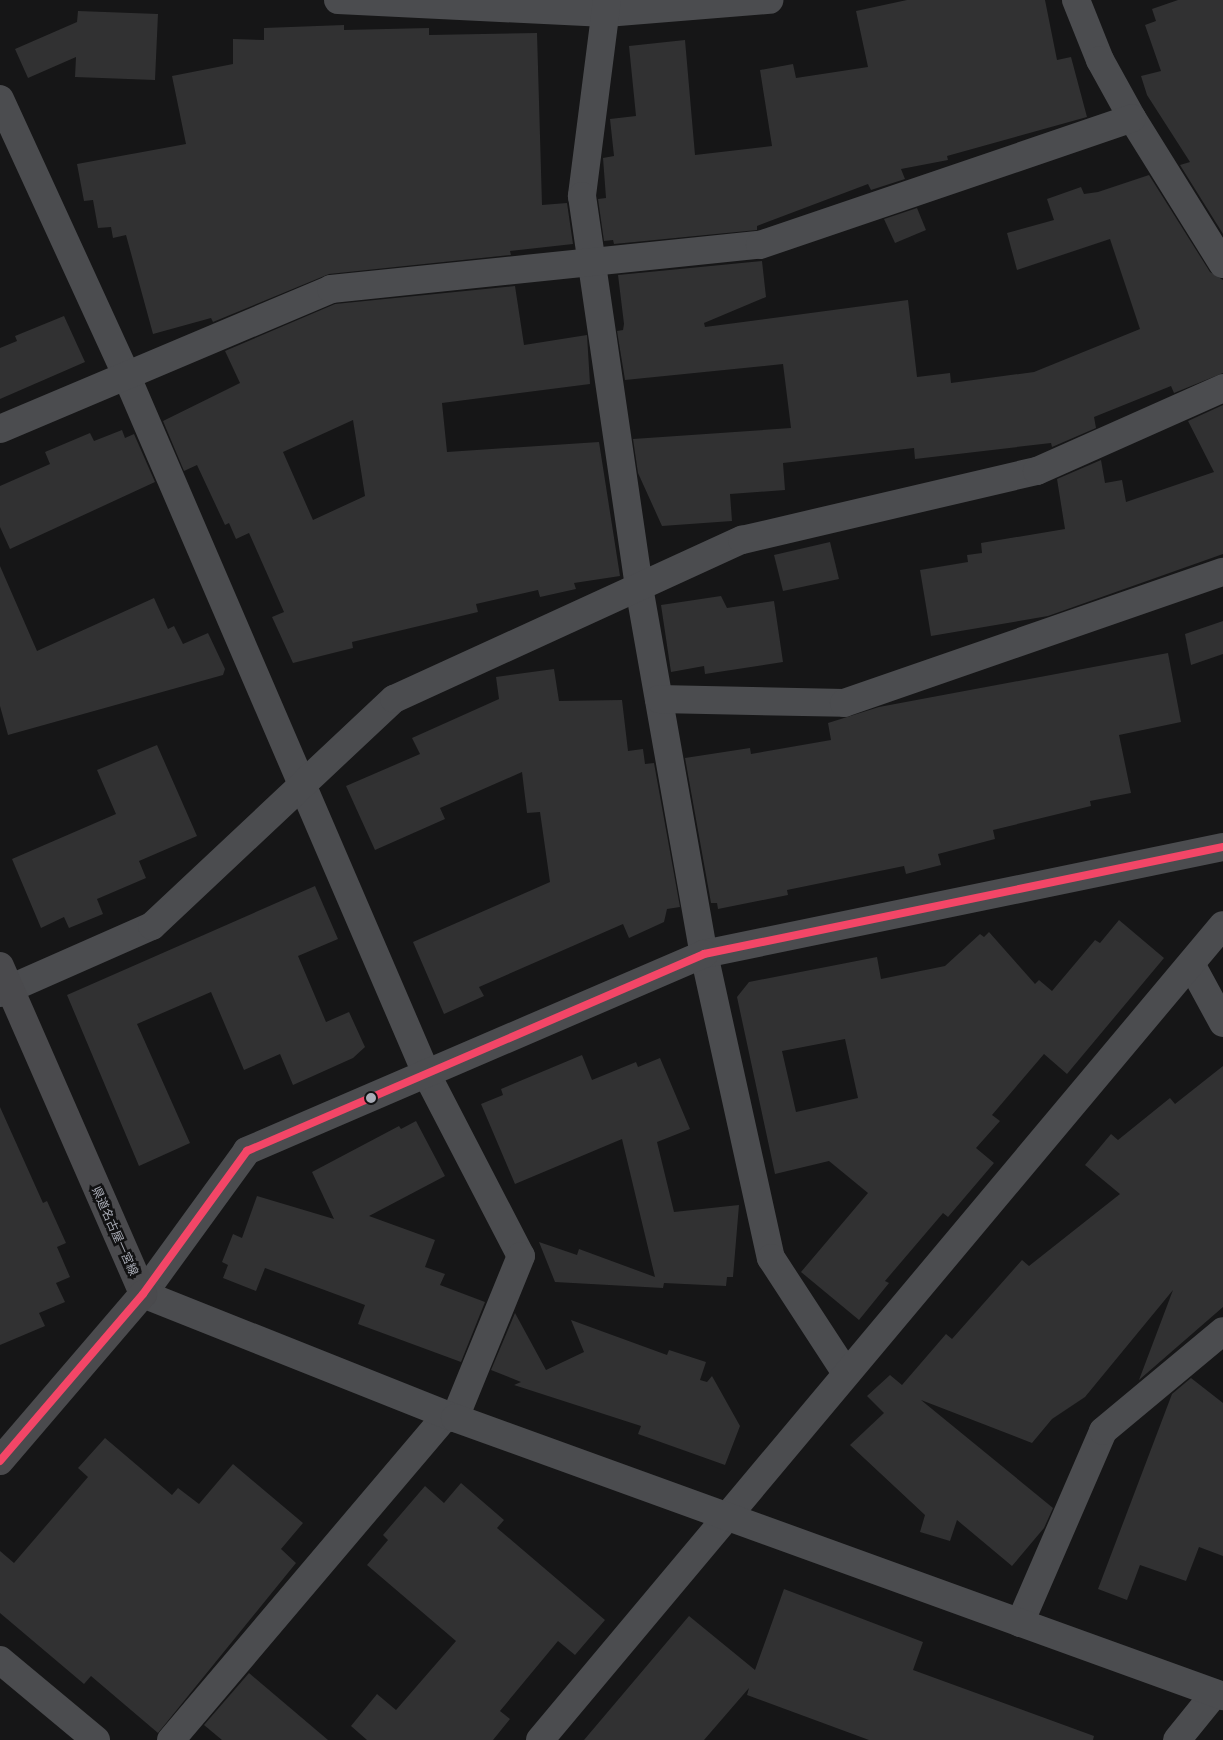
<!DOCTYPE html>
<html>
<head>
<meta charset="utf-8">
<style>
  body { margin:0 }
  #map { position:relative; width:1223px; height:1740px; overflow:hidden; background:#161617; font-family:"Golos Text","Noto Sans JP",sans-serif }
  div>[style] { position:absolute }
  .building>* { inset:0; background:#313132 }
  .minor>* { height:28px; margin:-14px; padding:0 14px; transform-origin:14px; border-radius:14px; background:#4b4c4f }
  .tertiary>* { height:28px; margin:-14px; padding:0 14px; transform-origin:14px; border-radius:14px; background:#4b4c4f }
  .secondary>* { height:28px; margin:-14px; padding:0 14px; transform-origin:14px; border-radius:14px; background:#4a4a4d }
  .bus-1>* { height:8px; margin:-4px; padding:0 4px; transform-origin:4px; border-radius:4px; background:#f34667 }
  .dots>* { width:14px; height:14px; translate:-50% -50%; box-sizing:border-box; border:2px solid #111112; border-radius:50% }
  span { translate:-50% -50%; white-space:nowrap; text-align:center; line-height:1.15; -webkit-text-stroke:5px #111112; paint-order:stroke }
  .street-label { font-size:12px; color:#a9acb6 }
</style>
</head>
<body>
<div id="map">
  <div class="building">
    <div style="clip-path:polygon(907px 0,1045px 0,1057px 60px,1071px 57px,1087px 117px,947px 156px,948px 160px,901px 169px,905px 179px,871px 190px,868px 184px,757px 226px,757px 230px,614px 244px,613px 240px,604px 241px,598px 199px,606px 198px,603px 158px,614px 156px,610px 119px,636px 116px,629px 46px,685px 40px,695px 155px,772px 146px,760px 70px,793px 64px,796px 78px,868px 67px,856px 11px)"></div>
    <div style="clip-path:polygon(1178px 0,1223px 0,1223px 234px,1180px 165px,1190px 162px,1147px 95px,1141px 76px,1161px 71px,1145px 25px,1156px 21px,1152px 9px)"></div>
    <div style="clip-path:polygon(78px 11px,158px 14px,155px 80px,75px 77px,76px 57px,28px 78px,15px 49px,77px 22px)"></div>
    <div style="clip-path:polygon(344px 25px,344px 30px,429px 28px,429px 35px,537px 33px,542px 205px,567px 203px,573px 244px,510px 251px,511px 255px,329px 274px,213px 322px,211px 318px,153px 334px,126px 235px,113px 238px,111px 227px,98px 228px,93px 200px,84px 201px,77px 164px,186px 144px,172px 76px,233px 64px,233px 39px,264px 40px,264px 28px)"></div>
    <div style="clip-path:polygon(1149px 175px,1210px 272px,1223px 280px,1223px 373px,1174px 393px,1171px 386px,1094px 417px,1096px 428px,1052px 447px,1051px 443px,915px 459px,914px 448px,783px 463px,785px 490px,730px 494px,732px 521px,662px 526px,638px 473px,633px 439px,791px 428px,783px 364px,625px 380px,617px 331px,623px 330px,624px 324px,618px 275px,762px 261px,766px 297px,704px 323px,705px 327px,908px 300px,917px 377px,950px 373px,951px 383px,1034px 372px,1140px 329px,1110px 239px,1017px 270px,1007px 233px,1054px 220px,1047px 199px,1081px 187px,1084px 194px,1098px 192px)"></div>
    <div style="clip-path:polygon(917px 208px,926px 230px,895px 243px,884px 219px)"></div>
    <div style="clip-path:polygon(evenodd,515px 286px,524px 345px,587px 335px,590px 384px,442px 403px,447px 452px,599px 442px,620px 576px,574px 583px,576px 589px,540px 597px,538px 590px,476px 604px,478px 612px,352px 642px,353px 648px,293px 663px,272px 617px,284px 612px,249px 533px,236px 539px,229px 523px,225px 525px,197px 465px,184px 471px,163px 421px,240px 383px,225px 351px,335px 304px,515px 286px,353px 420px,365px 496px,313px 520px,283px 452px,353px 420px)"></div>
    <div style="clip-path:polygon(64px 316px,85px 362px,0 399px,0 348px,17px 341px,15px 336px)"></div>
    <div style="clip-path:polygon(1223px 405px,1223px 554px,1048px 616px,931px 636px,920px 570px,968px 562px,967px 555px,982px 553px,981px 543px,1065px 529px,1057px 479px,1101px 460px,1105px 483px,1122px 480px,1126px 502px,1214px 472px,1188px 421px)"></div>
    <div style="clip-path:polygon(122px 430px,125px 438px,134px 434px,155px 482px,10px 549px,0 527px,0 486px,50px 464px,45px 452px,90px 433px,94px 441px)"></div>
    <div style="clip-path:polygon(830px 542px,839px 579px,783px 591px,774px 555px)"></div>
    <div style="clip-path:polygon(0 566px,37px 651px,154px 598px,168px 629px,174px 626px,183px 644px,208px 633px,225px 669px,223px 675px,8px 735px,0 706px)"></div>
    <div style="clip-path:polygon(721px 596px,727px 608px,774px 601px,783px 662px,705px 674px,704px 666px,671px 672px,661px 605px)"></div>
    <div style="clip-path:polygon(1223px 621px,1223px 654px,1191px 665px,1185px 634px)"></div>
    <div style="clip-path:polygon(1168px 653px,1181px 722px,1119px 735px,1131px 793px,1090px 801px,1091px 806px,993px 830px,995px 839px,938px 854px,941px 865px,906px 874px,904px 866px,787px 890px,788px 895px,718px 909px,717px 903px,711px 903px,685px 758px,750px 748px,751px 754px,831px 740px,828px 723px,879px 707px)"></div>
    <div style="clip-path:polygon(554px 669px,559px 701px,622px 700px,628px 751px,643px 749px,645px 764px,654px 763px,680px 907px,667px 909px,664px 922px,629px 938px,623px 924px,479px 987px,484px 996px,444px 1014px,413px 942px,550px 882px,540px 812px,527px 813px,522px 772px,440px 808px,445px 819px,375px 850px,346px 786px,420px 754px,412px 738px,499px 699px,496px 677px)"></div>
    <div style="clip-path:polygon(157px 745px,197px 836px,139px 861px,146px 878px,97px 899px,103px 914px,69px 928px,64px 917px,41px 928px,12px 859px,116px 814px,97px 770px)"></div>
    <div style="clip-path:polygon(315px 886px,338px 939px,298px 956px,326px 1022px,349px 1012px,365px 1047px,353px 1058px,293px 1085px,280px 1054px,244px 1070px,211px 992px,137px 1024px,190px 1143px,139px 1166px,67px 995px)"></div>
    <div style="clip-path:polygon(evenodd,1119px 920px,1164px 958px,1067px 1074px,1044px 1054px,992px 1115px,1000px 1121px,976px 1148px,994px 1163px,948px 1217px,943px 1213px,885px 1281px,889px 1283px,859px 1320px,801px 1272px,868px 1193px,829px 1161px,775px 1174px,737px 997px,749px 982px,877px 957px,881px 979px,945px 966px,980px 934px,984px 937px,989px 932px,1035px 984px,1039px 980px,1052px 991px,1095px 940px,1100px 943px,1119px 920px,845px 1039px,858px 1098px,796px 1112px,782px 1051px,845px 1039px)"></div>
    <div style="clip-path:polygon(582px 1055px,592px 1080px,636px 1062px,638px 1067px,660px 1058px,690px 1129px,657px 1142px,674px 1212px,739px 1205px,733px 1277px,727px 1277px,726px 1286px,664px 1283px,663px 1288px,555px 1282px,539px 1242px,577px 1255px,579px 1249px,655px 1277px,622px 1139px,515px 1184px,481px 1104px,503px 1095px,501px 1089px)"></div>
    <div style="clip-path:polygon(1223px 1066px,1223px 1307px,1139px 1380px,1173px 1290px,1085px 1397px,1052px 1419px,1032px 1443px,921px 1400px,1053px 1508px,1044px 1528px,1012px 1566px,957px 1520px,950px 1541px,920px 1532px,925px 1515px,850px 1445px,884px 1413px,867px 1396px,890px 1375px,902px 1385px,946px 1334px,952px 1339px,1022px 1260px,1029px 1266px,1120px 1194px,1085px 1165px,1111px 1134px,1118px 1140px,1170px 1098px,1175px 1104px)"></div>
    <div style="clip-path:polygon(0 1107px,43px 1203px,47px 1201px,66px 1243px,57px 1247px,70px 1277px,56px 1283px,65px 1302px,39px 1313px,45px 1326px,0 1345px)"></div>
    <div style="clip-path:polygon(416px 1121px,445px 1176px,369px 1216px,435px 1240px,425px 1267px,445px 1274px,440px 1285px,485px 1302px,461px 1362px,358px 1324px,365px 1305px,265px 1268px,256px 1291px,223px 1278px,228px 1265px,222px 1262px,233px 1234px,242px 1238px,257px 1196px,334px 1219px,312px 1172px,399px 1126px,401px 1129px)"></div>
    <div style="clip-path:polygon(515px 1313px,546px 1370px,584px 1352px,571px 1320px,667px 1355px,669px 1350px,706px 1362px,700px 1380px,707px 1382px,712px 1376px,740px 1426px,725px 1465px,638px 1434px,641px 1426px,514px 1385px,521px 1382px,491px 1370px)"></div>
    <div style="clip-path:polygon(1191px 1378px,1223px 1403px,1223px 1556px,1199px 1547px,1186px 1581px,1140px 1565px,1127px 1600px,1098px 1589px,1172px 1394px)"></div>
    <div style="clip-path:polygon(105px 1438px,172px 1495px,178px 1488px,199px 1504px,233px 1464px,303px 1523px,281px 1549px,296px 1563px,158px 1733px,91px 1676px,84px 1684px,0 1613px,0 1551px,14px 1563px,88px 1477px,78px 1468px)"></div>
    <div style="clip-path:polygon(461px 1483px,504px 1520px,497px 1528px,605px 1620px,575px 1655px,558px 1641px,500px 1711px,510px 1719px,493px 1740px,367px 1740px,351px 1726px,377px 1694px,396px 1710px,456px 1641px,367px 1565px,388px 1540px,383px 1535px,425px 1486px,444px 1503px)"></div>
    <div style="clip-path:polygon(784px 1589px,923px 1642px,913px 1670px,1094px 1736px,1093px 1740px,869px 1740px,747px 1695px,749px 1688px,704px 1740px,584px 1740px,689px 1616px,755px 1670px)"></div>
    <div style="clip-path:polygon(249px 1673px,328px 1740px,222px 1740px,204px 1725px)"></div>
  </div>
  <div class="minor">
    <div style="left:338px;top:0;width:268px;rotate:2.8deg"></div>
    <div style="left:606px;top:13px;width:164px;rotate:-4.6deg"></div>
    <div style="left:607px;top:0;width:198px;rotate:97.3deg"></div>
    <div style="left:582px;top:196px;width:395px;rotate:81.7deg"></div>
    <div style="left:639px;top:587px;width:373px;rotate:80deg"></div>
    <div style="left:704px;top:954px;width:311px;rotate:77.6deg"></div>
    <div style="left:771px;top:1258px;width:137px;rotate:56.9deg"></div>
    <div style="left:1076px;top:0;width:65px;rotate:68.2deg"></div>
    <div style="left:1100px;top:60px;width:66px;rotate:61.1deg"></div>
    <div style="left:1132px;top:118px;width:172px;rotate:58.1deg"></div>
    <div style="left:0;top:99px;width:306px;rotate:65.4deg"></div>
    <div style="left:127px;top:377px;width:758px;rotate:66.75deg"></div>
    <div style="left:426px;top:1073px;width:206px;rotate:62.6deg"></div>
    <div style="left:521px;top:1256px;width:175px;rotate:112.2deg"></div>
    <div style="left:0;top:429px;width:359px;rotate:-22.9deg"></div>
    <div style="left:331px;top:289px;width:431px;rotate:-5.9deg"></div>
    <div style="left:760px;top:245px;width:393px;rotate:-18.8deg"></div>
    <div style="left:659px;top:699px;width:185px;rotate:1.2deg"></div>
    <div style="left:844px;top:703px;width:401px;rotate:-19.1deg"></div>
    <div style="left:1191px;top:964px;width:67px;rotate:61.5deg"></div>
    <div style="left:0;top:993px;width:166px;rotate:-23.8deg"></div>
    <div style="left:152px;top:926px;width:332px;rotate:-43.2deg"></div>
    <div style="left:394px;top:699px;width:383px;rotate:-24.6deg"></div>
    <div style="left:742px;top:540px;width:303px;rotate:-13.2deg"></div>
    <div style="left:1037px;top:471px;width:204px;rotate:-24deg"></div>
    <div style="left:1020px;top:1623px;width:209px;rotate:-66.6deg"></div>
    <div style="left:1103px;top:1431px;width:156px;rotate:-39.8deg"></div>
    <div style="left:0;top:1660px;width:125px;rotate:39.8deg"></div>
    <div style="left:171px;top:1740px;width:426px;rotate:-49.7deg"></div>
    <div style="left:540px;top:1740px;width:1063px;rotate:-50.04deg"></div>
    <div style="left:1177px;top:1740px;width:60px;rotate:-51deg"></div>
  </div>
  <div class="tertiary">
    <div style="left:1223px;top:847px;width:530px;rotate:168.35deg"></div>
    <div style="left:704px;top:954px;width:498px;rotate:156.7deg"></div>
    <div style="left:247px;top:1151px;width:177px;rotate:126deg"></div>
    <div style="left:143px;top:1294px;width:336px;rotate:21.7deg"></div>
    <div style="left:455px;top:1418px;width:817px;rotate:19.9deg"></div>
  </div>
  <div class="secondary">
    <div style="left:0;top:966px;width:358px;rotate:66.4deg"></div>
    <div style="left:143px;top:1294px;width:220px;rotate:130.6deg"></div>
  </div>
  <div class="bus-1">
    <div style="left:0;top:1461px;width:220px;rotate:-49.4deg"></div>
    <div style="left:143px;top:1294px;width:177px;rotate:-54deg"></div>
    <div style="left:247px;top:1151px;width:498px;rotate:-23.3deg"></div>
    <div style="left:704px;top:954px;width:530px;rotate:-11.65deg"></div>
  </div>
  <div class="dots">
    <div style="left:371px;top:1098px;background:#a9acb6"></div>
  </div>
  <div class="street-label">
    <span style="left:115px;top:1231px;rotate:66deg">県道名古屋一宮線</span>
  </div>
</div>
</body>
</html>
